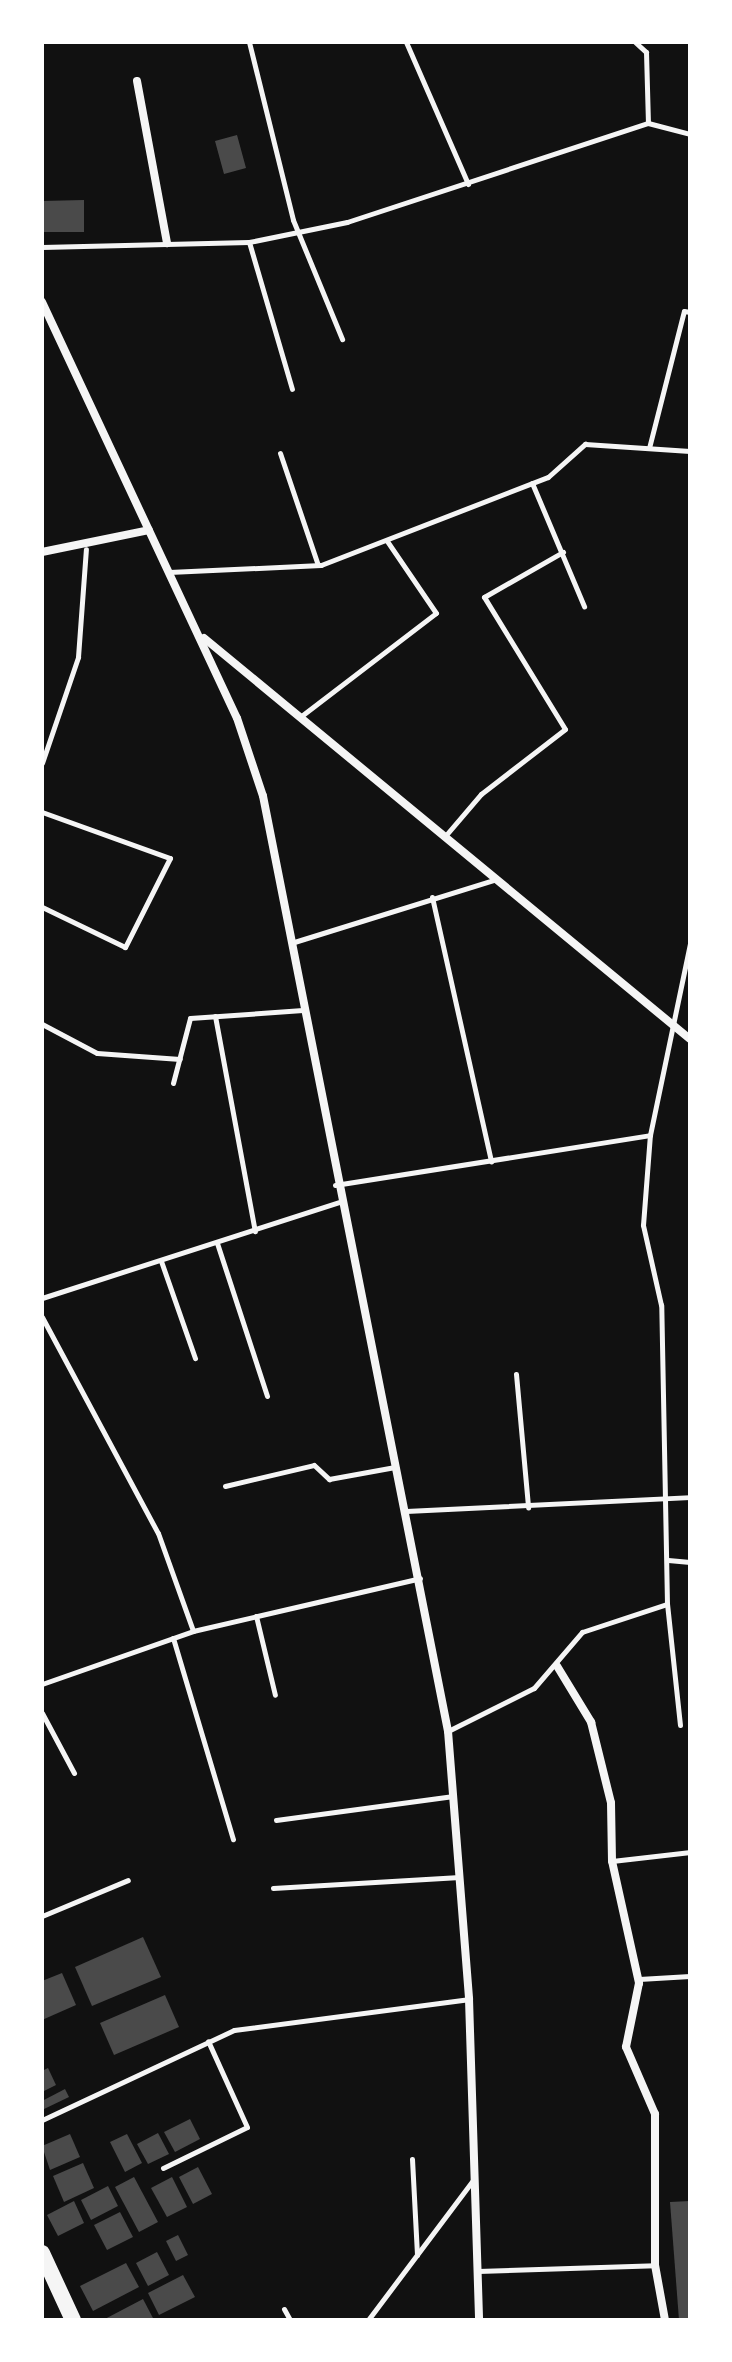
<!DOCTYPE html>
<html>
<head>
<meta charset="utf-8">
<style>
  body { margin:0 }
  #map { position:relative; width:732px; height:2362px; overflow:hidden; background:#111; font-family:"Asap Condensed",sans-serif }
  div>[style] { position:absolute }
  .building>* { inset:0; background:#4a4a4a }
  .service>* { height:5px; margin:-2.5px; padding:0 2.5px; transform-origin:2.5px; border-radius:2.5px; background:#f5f5f5 }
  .minor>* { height:8px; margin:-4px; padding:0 4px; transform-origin:4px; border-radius:4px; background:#f5f5f5 }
  .primary>* { height:16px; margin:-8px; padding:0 8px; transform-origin:8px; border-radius:8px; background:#f5f5f5 }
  span { translate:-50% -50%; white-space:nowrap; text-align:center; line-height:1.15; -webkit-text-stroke:8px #fff; paint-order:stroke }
  .frame { position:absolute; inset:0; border:44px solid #fff; pointer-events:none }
</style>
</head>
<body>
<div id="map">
  <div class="building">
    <div style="clip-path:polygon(237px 135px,246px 168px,224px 174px,215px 141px)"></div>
    <div style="clip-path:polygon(84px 200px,84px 232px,42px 232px,42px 201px)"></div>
    <div style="clip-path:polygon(143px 1937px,161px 1977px,92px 2006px,75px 1967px)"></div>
    <div style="clip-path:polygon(62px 1973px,76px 2005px,42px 2020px,42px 1981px)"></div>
    <div style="clip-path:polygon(165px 1995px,179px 2027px,114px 2055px,100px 2023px)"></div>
    <div style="clip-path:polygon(48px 2068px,56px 2085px,42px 2092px,42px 2071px)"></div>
    <div style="clip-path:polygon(65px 2089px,69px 2097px,42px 2110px,42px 2101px)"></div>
    <div style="clip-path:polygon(190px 2119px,200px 2139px,175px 2152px,164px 2132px)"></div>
    <div style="clip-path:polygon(158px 2133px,169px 2154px,148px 2164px,137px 2144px)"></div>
    <div style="clip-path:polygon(70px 2134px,80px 2157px,50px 2170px,42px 2146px)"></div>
    <div style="clip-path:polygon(127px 2134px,142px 2163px,125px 2172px,110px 2142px)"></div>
    <div style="clip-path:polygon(83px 2163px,94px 2188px,64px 2202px,53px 2176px)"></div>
    <div style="clip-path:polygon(198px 2167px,212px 2194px,193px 2204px,179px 2177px)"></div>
    <div style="clip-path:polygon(134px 2177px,158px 2222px,139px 2232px,115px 2187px)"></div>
    <div style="clip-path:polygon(172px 2177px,187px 2207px,167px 2217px,151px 2188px)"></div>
    <div style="clip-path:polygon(108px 2186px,118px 2206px,91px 2220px,81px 2200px)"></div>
    <div style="clip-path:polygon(74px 2201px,84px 2223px,58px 2236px,47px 2215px)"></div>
    <div style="clip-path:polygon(690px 2201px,690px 2320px,679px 2320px,670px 2202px)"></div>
    <div style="clip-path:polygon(120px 2212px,133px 2237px,107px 2250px,94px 2225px)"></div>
    <div style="clip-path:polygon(178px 2235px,188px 2255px,176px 2261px,166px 2241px)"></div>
    <div style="clip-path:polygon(157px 2252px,169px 2275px,148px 2286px,136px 2263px)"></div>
    <div style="clip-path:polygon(126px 2263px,139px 2287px,93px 2311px,80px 2286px)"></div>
    <div style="clip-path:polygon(183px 2275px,195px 2297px,159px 2315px,148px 2293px)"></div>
    <div style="clip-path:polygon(143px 2299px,154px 2320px,103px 2320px)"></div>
  </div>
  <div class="service">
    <div style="left:249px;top:42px;width:183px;rotate:76.1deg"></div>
    <div style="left:293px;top:220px;width:129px;rotate:67.6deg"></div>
    <div style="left:406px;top:42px;width:155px;rotate:66.4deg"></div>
    <div style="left:635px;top:42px;width:15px;rotate:42deg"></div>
    <div style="left:646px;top:52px;width:71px;rotate:88.4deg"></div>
    <div style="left:249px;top:242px;width:153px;rotate:73.7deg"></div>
    <div style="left:42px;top:247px;width:207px;rotate:-1.4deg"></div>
    <div style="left:249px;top:242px;width:100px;rotate:-11.5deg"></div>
    <div style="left:347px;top:222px;width:317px;rotate:-18.2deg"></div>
    <div style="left:648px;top:123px;width:43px;rotate:14.7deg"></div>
    <div style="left:649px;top:448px;width:141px;rotate:-75.7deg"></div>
    <div style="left:684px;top:311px;width:6px;rotate:9deg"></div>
    <div style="left:280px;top:453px;width:118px;rotate:71.3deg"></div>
    <div style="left:532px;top:483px;width:134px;rotate:67.1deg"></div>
    <div style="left:169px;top:572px;width:152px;rotate:-2.6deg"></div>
    <div style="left:321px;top:565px;width:243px;rotate:-21.2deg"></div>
    <div style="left:548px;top:477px;width:50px;rotate:-41.7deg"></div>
    <div style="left:585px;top:444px;width:105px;rotate:3.8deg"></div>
    <div style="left:300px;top:717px;width:171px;rotate:-37.4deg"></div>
    <div style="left:436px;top:613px;width:87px;rotate:-124.2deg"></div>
    <div style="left:42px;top:763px;width:112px;rotate:-71.2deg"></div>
    <div style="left:78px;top:657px;width:108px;rotate:-85.8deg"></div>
    <div style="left:42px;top:812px;width:136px;rotate:19.8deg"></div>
    <div style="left:170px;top:858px;width:100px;rotate:116.8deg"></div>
    <div style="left:125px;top:947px;width:92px;rotate:-154.3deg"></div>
    <div style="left:446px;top:835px;width:54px;rotate:-49.5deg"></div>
    <div style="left:481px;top:794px;width:106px;rotate:-37.7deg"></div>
    <div style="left:565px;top:729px;width:155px;rotate:-121.5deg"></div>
    <div style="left:484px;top:597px;width:91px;rotate:-29.7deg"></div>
    <div style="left:432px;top:897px;width:271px;rotate:77.4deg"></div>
    <div style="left:291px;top:943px;width:216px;rotate:-17.3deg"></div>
    <div style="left:215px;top:1016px;width:219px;rotate:79.5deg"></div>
    <div style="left:42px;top:1024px;width:62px;rotate:27.8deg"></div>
    <div style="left:97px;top:1053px;width:83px;rotate:4.1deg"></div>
    <div style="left:173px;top:1083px;width:67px;rotate:-75.3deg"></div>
    <div style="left:190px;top:1018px;width:113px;rotate:-4deg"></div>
    <div style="left:335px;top:1185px;width:319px;rotate:-9deg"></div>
    <div style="left:217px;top:1243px;width:161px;rotate:71.9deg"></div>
    <div style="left:161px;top:1261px;width:103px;rotate:70.7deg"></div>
    <div style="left:42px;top:1298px;width:312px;rotate:-17.9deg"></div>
    <div style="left:42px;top:1317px;width:245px;rotate:61.8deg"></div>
    <div style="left:158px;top:1533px;width:104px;rotate:70.3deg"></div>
    <div style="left:516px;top:1374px;width:134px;rotate:84.8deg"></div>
    <div style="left:225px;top:1486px;width:91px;rotate:-13.3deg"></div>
    <div style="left:314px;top:1465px;width:21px;rotate:43deg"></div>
    <div style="left:329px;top:1479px;width:67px;rotate:-10.3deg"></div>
    <div style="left:406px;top:1511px;width:284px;rotate:-2.8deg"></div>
    <div style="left:668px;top:1560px;width:22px;rotate:5deg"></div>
    <div style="left:256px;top:1616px;width:81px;rotate:76.5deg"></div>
    <div style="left:173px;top:1638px;width:210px;rotate:73.4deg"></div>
    <div style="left:42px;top:1684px;width:160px;rotate:-19.3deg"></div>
    <div style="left:193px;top:1631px;width:233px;rotate:-13.1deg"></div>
    <div style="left:42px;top:1713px;width:68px;rotate:61.9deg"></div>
    <div style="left:680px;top:1725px;width:122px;rotate:-96.1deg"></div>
    <div style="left:667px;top:1604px;width:299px;rotate:-91.1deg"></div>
    <div style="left:661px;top:1305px;width:82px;rotate:-102.7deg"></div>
    <div style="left:643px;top:1225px;width:90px;rotate:-85.6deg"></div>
    <div style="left:650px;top:1135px;width:195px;rotate:-78.2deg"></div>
    <div style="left:448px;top:1731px;width:96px;rotate:-26.6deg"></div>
    <div style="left:534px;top:1688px;width:74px;rotate:-49.4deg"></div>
    <div style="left:582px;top:1632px;width:89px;rotate:-18.2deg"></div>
    <div style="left:276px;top:1820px;width:179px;rotate:-7.7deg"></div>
    <div style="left:612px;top:1861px;width:79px;rotate:-6.6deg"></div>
    <div style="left:273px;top:1888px;width:187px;rotate:-3.4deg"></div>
    <div style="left:42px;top:1916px;width:93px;rotate:-22.7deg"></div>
    <div style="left:639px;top:1979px;width:51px;rotate:-3.4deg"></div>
    <div style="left:42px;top:2120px;width:212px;rotate:-25.1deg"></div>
    <div style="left:234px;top:2030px;width:236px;rotate:-7.5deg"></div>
    <div style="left:412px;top:2159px;width:96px;rotate:87deg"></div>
    <div style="left:163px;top:2168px;width:93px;rotate:-26deg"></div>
    <div style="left:247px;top:2127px;width:94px;rotate:-114.4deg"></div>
    <div style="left:478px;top:2271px;width:177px;rotate:-1.9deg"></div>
    <div style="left:284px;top:2309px;width:13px;rotate:61deg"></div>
    <div style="left:368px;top:2320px;width:175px;rotate:-53.1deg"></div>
  </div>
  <div class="minor">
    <div style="left:137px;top:81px;width:165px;rotate:79.5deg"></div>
    <div style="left:42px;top:302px;width:459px;rotate:64.9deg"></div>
    <div style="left:237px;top:718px;width:82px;rotate:71.6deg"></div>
    <div style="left:263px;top:796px;width:953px;rotate:78.81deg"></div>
    <div style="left:448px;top:1731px;width:269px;rotate:85.5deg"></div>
    <div style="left:469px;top:1999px;width:321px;rotate:88.2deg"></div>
    <div style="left:42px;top:552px;width:109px;rotate:-11.6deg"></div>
    <div style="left:204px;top:638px;width:630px;rotate:39.53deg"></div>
    <div style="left:557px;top:1666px;width:66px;rotate:58.7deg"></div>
    <div style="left:591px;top:1722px;width:83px;rotate:76.1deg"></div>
    <div style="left:611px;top:1803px;width:58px;rotate:89deg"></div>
    <div style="left:612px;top:1861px;width:125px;rotate:77.5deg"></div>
    <div style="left:639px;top:1983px;width:65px;rotate:101.5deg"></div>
    <div style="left:626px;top:2047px;width:73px;rotate:66.6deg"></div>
    <div style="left:655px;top:2114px;width:151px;rotate:90deg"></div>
    <div style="left:655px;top:2265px;width:56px;rotate:79.7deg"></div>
  </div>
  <div class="primary">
    <div style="left:42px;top:2253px;width:74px;rotate:65.2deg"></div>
  </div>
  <div class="frame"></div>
</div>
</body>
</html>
